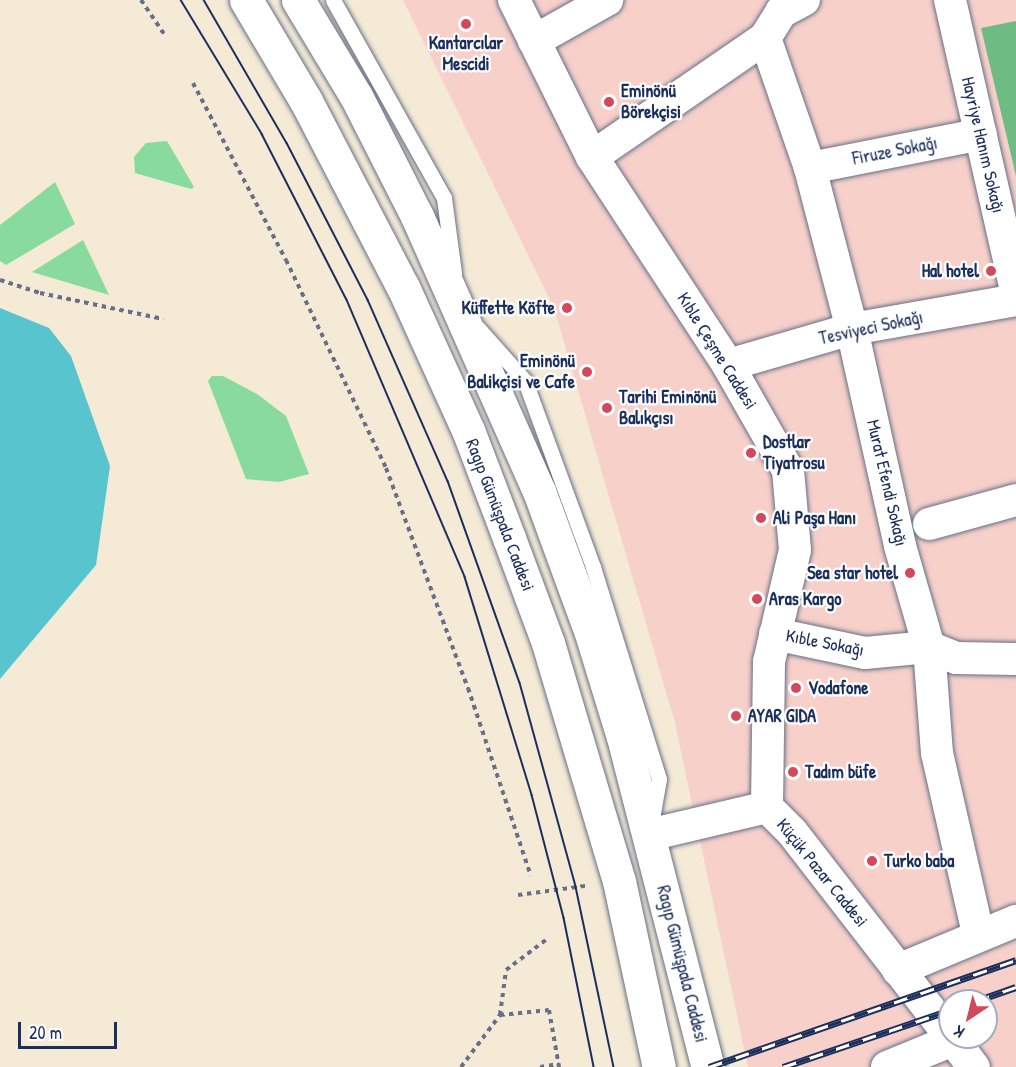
<!DOCTYPE html>
<html>
<head>
<meta charset="utf-8">
<style>
  body { margin:0 }
  #map { position:relative; width:1016px; height:1067px; overflow:hidden; background:#f4ead5; font-family:"Patrick Hand",sans-serif }
  div>[style] { position:absolute }
  .built>* { inset:0; background:#f7d0ca }
  .green>* { inset:0; background:#88db9d }
  .forest>* { inset:0; background:#6ebb84 }
  .water>* { inset:0; background:#57c4ce }
  .path>* { height:4px; margin-top:-2px; transform-origin:0; background:repeating-linear-gradient(90deg,#677088 0 4.5px,transparent 0 9px) }
  .roads { filter:drop-shadow(0 0 2px #677088) drop-shadow(0 0 2px #677088) }
  .service>* { height:15px; margin:-7.5px; padding:0 7.5px; transform-origin:7.5px; border-radius:7.5px; background:#fff }
  .minor>* { height:32px; margin:-16px; padding:0 16px; transform-origin:16px; border-radius:16px; background:#fff }
  .primary>* { height:33px; margin:-16.5px; padding:0 16.5px; transform-origin:16.5px; border-radius:16.5px; background:#fff }
  .tram>* { height:1.5px; margin:-0.75px; padding:0 0.75px; transform-origin:0.75px; border-radius:0.75px; background:#1b2f5e }
  .rail>* { height:7px; margin-top:-3.5px; transform-origin:0; background:repeating-linear-gradient(90deg,#fff 0 14px,#1b2f5e 0 28px); box-sizing:border-box; border-block:2px solid #1b2f5e }
  .dots>* { width:16px; height:16px; translate:-50% -50%; box-sizing:border-box; border:3px solid #fff; border-radius:50% }
  span { translate:-50% -50%; white-space:nowrap; text-align:center; line-height:1.15; -webkit-text-stroke:4.5px #fff; paint-order:stroke }
  .poi-label { font-size:18px; color:#1b2f5e; font-weight:700 }
  .left { translate:0 -50%; text-align:left }
  .right { translate:-100% -50%; text-align:right }
  .street-label { font-size:18px; color:#1b2f5e }
  .north { position:absolute; left:938px; top:989px; width:60px; height:60px; box-sizing:border-box; background:#fff; border:2px solid #a4acbf; border-radius:50%; rotate:215deg; font-size:16px; font-weight:700; line-height:24px; text-align:center; color:#1b2f5e }
  .north::after { content:''; display:block; margin:auto; width:21px; height:27px; background:#d1495b; clip-path:polygon(50% 0,100% 100%,50% 72%,0 100%) }
  .scale { position:absolute; left:18px; top:1022px; width:99px; height:27px; box-sizing:border-box; border:3px solid #1b2f5e; border-top:0; padding-left:8px; font-size:18px; line-height:21px; white-space:nowrap; color:#1b2f5e; -webkit-text-stroke:4px #fff; paint-order:stroke }
</style>
</head>
<body>
<div id="map">
  <div class="built">
    <div style="clip-path:polygon(evenodd,403px 0,1016px 0,1016px 1067px,748px 1067px,675px 723px,554px 308px,403px 0,950px 1001px,986px 1001px,986px 1037px,950px 1037px,950px 1001px)"></div>
  </div>
  <div class="green">
    <div style="clip-path:polygon(167px 141px,194px 187px,191px 189px,135px 173px,134px 157px,146px 143px)"></div>
    <div style="clip-path:polygon(55px 182px,75px 224px,6px 265px,0 261px,0 225px)"></div>
    <div style="clip-path:polygon(83px 240px,109px 295px,32px 272px)"></div>
    <div style="clip-path:polygon(212px 376px,223px 376px,257px 394px,286px 416px,309px 474px,279px 482px,246px 479px,208px 381px)"></div>
  </div>
  <div class="forest">
    <div style="clip-path:polygon(1016px 21px,1016px 176px,981px 28px)"></div>
  </div>
  <div class="water">
    <div style="clip-path:polygon(0 308px,49px 328px,71px 356px,110px 466px,96px 565px,0 679px)"></div>
  </div>
  <div class="path">
    <div style="left:141px;top:0;width:41px;rotate:55.9deg"></div>
    <div style="left:193px;top:83px;width:200px;rotate:62.3deg"></div>
    <div style="left:286px;top:260px;width:231px;rotate:64.3deg"></div>
    <div style="left:386px;top:468px;width:235px;rotate:69.6deg"></div>
    <div style="left:468px;top:688px;width:198px;rotate:71.5deg"></div>
    <div style="left:0;top:280px;width:42px;rotate:18deg"></div>
    <div style="left:40px;top:293px;width:126px;rotate:11.9deg"></div>
    <div style="left:518px;top:895px;width:68px;rotate:-7.7deg"></div>
    <div style="left:500px;top:1015px;width:45px;rotate:-82.4deg"></div>
    <div style="left:506px;top:970px;width:51px;rotate:-37.1deg"></div>
    <div style="left:461px;top:1067px;width:65px;rotate:-53.1deg"></div>
    <div style="left:500px;top:1015px;width:49px;rotate:-5.8deg"></div>
    <div style="left:549px;top:1010px;width:58px;rotate:80deg"></div>
    <div style="left:540px;top:1067px;width:19px;rotate:-9deg"></div>
  </div>
  <div class="roads">
    <div class="service">
      <div style="left:333px;top:0;width:227px;rotate:60.7deg"></div>
      <div style="left:444px;top:198px;width:76px;rotate:82.4deg"></div>
      <div style="left:478px;top:328px;width:71px;rotate:48.4deg"></div>
      <div style="left:525px;top:381px;width:198px;rotate:69.9deg"></div>
      <div style="left:593px;top:567px;width:222px;rotate:72.7deg"></div>
      <div style="left:659px;top:779px;width:40px;rotate:100deg"></div>
    </div>
    <div class="minor">
      <div style="left:514px;top:0;width:175px;rotate:63.6deg"></div>
      <div style="left:592px;top:157px;width:249px;rotate:56.8deg"></div>
      <div style="left:728px;top:365px;width:121px;rotate:60.3deg"></div>
      <div style="left:788px;top:470px;width:80px;rotate:85deg"></div>
      <div style="left:795px;top:550px;width:115px;rotate:103.1deg"></div>
      <div style="left:769px;top:662px;width:145px;rotate:90.8deg"></div>
      <div style="left:950px;top:0;width:297px;rotate:77.2deg"></div>
      <div style="left:765px;top:38px;width:138px;rotate:70.9deg"></div>
      <div style="left:810px;top:168px;width:166px;rotate:75.4deg"></div>
      <div style="left:852px;top:329px;width:222px;rotate:77.5deg"></div>
      <div style="left:900px;top:546px;width:105px;rotate:74deg"></div>
      <div style="left:929px;top:647px;width:106px;rotate:85.7deg"></div>
      <div style="left:937px;top:753px;width:186px;rotate:77.2deg"></div>
      <div style="left:534px;top:41px;width:84px;rotate:-29.3deg"></div>
      <div style="left:592px;top:157px;width:210px;rotate:-34.5deg"></div>
      <div style="left:765px;top:38px;width:31px;rotate:-58deg"></div>
      <div style="left:781px;top:12px;width:26px;rotate:-28deg"></div>
      <div style="left:810px;top:168px;width:174px;rotate:-11.2deg"></div>
      <div style="left:728px;top:365px;width:129px;rotate:-16.2deg"></div>
      <div style="left:852px;top:329px;width:167px;rotate:-10deg"></div>
      <div style="left:929px;top:524px;width:90px;rotate:-15.4deg"></div>
      <div style="left:775px;top:634px;width:92px;rotate:11.9deg"></div>
      <div style="left:865px;top:653px;width:64px;rotate:-5.4deg"></div>
      <div style="left:929px;top:647px;width:29px;rotate:22deg"></div>
      <div style="left:956px;top:658px;width:60px;rotate:1deg"></div>
      <div style="left:767px;top:807px;width:35px;rotate:45deg"></div>
      <div style="left:792px;top:832px;width:258px;rotate:52.2deg"></div>
      <div style="left:649px;top:835px;width:121px;rotate:-13.3deg"></div>
      <div style="left:898px;top:970px;width:128px;rotate:-22.6deg"></div>
      <div style="left:951px;top:1037px;width:38px;rotate:53deg"></div>
      <div style="left:887px;top:1067px;width:71px;rotate:-22.2deg"></div>
    </div>
    <div class="primary">
      <div style="left:246px;top:0;width:117px;rotate:59.3deg"></div>
      <div style="left:306px;top:101px;width:210px;rotate:62.5deg"></div>
      <div style="left:403px;top:287px;width:157px;rotate:65.6deg"></div>
      <div style="left:468px;top:430px;width:116px;rotate:69.2deg"></div>
      <div style="left:509px;top:538px;width:112px;rotate:69.6deg"></div>
      <div style="left:548px;top:643px;width:248px;rotate:73.4deg"></div>
      <div style="left:619px;top:881px;width:190px;rotate:77.9deg"></div>
      <div style="left:298px;top:0;width:112px;rotate:58.9deg"></div>
      <div style="left:356px;top:96px;width:135px;rotate:63.1deg"></div>
      <div style="left:417px;top:216px;width:301px;rotate:66.1deg"></div>
      <div style="left:539px;top:491px;width:148px;rotate:69.9deg"></div>
      <div style="left:590px;top:630px;width:112px;rotate:72.9deg"></div>
      <div style="left:623px;top:737px;width:341px;rotate:75.6deg"></div>
    </div>
  </div>
  <div class="tram">
    <div style="left:181px;top:0;width:157px;rotate:58.8deg"></div>
    <div style="left:262px;top:134px;width:186px;rotate:62.9deg"></div>
    <div style="left:347px;top:300px;width:301px;rotate:66.9deg"></div>
    <div style="left:465px;top:577px;width:228px;rotate:72.9deg"></div>
    <div style="left:532px;top:795px;width:127px;rotate:75.4deg"></div>
    <div style="left:564px;top:918px;width:152px;rotate:78.6deg"></div>
    <div style="left:204px;top:0;width:165px;rotate:59.9deg"></div>
    <div style="left:287px;top:143px;width:177px;rotate:62.7deg"></div>
    <div style="left:368px;top:300px;width:198px;rotate:66.2deg"></div>
    <div style="left:448px;top:481px;width:214px;rotate:70.4deg"></div>
    <div style="left:520px;top:683px;width:212px;rotate:74.6deg"></div>
    <div style="left:576px;top:887px;width:184px;rotate:78.1deg"></div>
  </div>
  <div class="rail">
    <div style="left:976px;top:1001px;width:42px;rotate:-19.3deg"></div>
    <div style="left:709px;top:1067px;width:325px;rotate:-19.2deg"></div>
    <div style="left:783px;top:1067px;width:176px;rotate:-18.8deg"></div>
  </div>
  <div class="dots">
    <div style="left:466px;top:24px;background:#d1495b"></div>
    <div style="left:609px;top:102px;background:#d1495b"></div>
    <div style="left:991px;top:271px;background:#d1495b"></div>
    <div style="left:567px;top:308px;background:#d1495b"></div>
    <div style="left:587px;top:372px;background:#d1495b"></div>
    <div style="left:607px;top:408px;background:#d1495b"></div>
    <div style="left:751px;top:453px;background:#d1495b"></div>
    <div style="left:761px;top:518px;background:#d1495b"></div>
    <div style="left:910px;top:573px;background:#d1495b"></div>
    <div style="left:757px;top:599px;background:#d1495b"></div>
    <div style="left:796px;top:688px;background:#d1495b"></div>
    <div style="left:736px;top:716px;background:#d1495b"></div>
    <div style="left:793px;top:772px;background:#d1495b"></div>
    <div style="left:872px;top:861px;background:#d1495b"></div>
  </div>
  <div class="poi-label">
    <span style="left:466px;top:54px">Kantarcılar<br>Mescidi</span>
    <span class="left" style="left:621px;top:102px">Eminönü<br>Börekçisi</span>
    <span class="right" style="left:979px;top:271px">Hal hotel</span>
    <span class="right" style="left:555px;top:308px">Küffette Köfte</span>
    <span class="right" style="left:575px;top:372px">Eminönü<br>Balikçisi ve Cafe</span>
    <span class="left" style="left:619px;top:408px">Tarihi Eminönü<br>Balıkçısı</span>
    <span class="left" style="left:763px;top:453px">Dostlar<br>Tiyatrosu</span>
    <span class="left" style="left:773px;top:518px">Ali Paşa Hanı</span>
    <span class="right" style="left:898px;top:573px">Sea star hotel</span>
    <span class="left" style="left:769px;top:599px">Aras Kargo</span>
    <span class="left" style="left:808px;top:688px">Vodafone</span>
    <span class="left" style="left:748px;top:716px">AYAR GIDA</span>
    <span class="left" style="left:805px;top:772px">Tadım büfe</span>
    <span class="left" style="left:884px;top:861px">Turko baba</span>
  </div>
  <div class="street-label">
    <span style="left:983px;top:145px;rotate:77deg">Hayriye Hanım Sokağı</span>
    <span style="left:895px;top:151px;rotate:-11deg">Firuze Sokağı</span>
    <span style="left:871px;top:328px;rotate:-12deg">Tesviyeci Sokağı</span>
    <span style="left:717px;top:351px;rotate:58deg">Kıble Çeşme Caddesi</span>
    <span style="left:887px;top:483px;rotate:77deg">Murat Efendi Sokağı</span>
    <span style="left:500px;top:515px;rotate:69deg">Ragıp Gümüşpala Caddesi</span>
    <span style="left:825px;top:643px;rotate:11deg">Kıble Sokağı</span>
    <span style="left:822px;top:873px;rotate:51deg">Küçük Pazar Caddesi</span>
    <span style="left:682px;top:964px;rotate:76deg">Ragıp Gümüşpala Caddesi</span>
  </div>
  <div class="north">K</div>
  <div class="scale">20 m</div>
</div>
</body>
</html>
